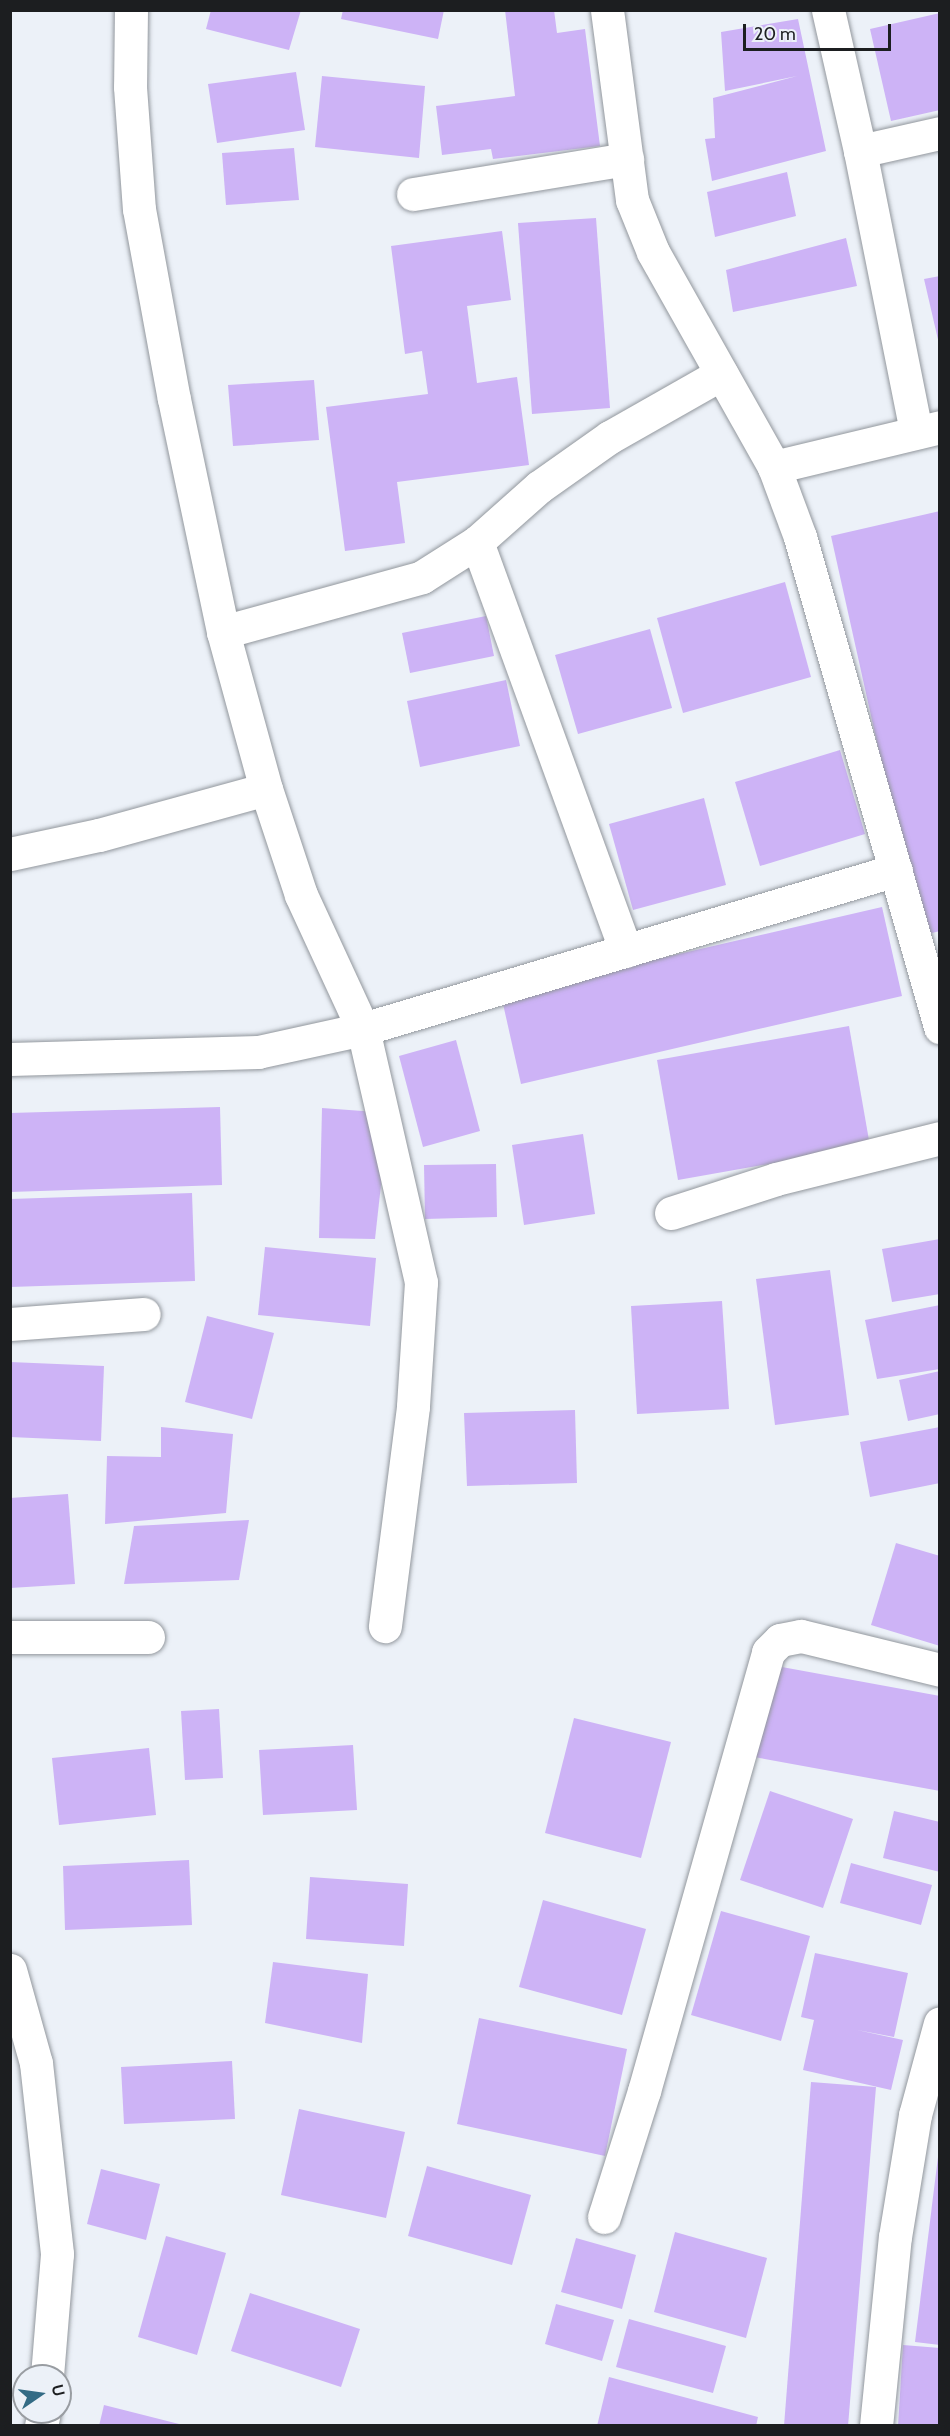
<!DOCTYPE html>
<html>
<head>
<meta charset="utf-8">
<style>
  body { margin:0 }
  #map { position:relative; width:950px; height:2436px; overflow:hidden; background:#ecf1f8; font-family:Cabin,sans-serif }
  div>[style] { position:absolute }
  .building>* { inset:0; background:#cdb3f6 }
  .roads { filter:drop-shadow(0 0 2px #92979d) drop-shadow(0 0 2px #92979d) }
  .minor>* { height:33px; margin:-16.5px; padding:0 16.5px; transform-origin:16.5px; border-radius:16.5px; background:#fff }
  span { translate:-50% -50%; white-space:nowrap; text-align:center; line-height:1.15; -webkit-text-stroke:5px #ecf1f8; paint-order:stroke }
  .frame { position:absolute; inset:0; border:12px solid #1c1e20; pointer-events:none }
  .north { position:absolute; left:12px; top:2364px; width:60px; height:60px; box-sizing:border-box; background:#ecf1f8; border:2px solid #999da2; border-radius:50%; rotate:77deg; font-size:16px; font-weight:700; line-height:24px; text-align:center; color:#1c1e20 }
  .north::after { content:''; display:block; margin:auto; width:21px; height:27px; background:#336b85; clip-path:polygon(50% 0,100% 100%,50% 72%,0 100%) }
  .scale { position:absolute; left:743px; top:24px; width:148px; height:27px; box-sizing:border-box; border:3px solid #1c1e20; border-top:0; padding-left:8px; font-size:18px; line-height:21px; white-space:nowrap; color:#1c1e20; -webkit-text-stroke:4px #ecf1f8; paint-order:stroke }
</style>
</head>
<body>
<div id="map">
  <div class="building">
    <div style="clip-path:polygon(211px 10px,301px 10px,289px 50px,206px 29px)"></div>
    <div style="clip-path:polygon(343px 10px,444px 10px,438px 39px,341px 19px)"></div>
    <div style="clip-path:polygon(505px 10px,554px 10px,557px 33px,585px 29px,600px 146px,493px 159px,491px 149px,442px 155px,436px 106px,515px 96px)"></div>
    <div style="clip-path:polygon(940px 13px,940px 110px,891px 121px,870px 29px)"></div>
    <div style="clip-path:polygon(798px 19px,826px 151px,712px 181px,705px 139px,715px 138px,713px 98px,797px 76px,725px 91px,721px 32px)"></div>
    <div style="clip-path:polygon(296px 72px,305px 130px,217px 143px,208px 84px)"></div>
    <div style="clip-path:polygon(322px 76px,425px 86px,419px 158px,315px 147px)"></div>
    <div style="clip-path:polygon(294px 148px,299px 200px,226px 205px,222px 153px)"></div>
    <div style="clip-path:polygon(787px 172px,796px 216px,715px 237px,707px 192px)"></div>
    <div style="clip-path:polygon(596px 218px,610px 408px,532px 414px,518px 223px)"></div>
    <div style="clip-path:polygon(502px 231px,511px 300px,467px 306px,477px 383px,517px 377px,529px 465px,397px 482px,405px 543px,345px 551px,326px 407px,428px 394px,422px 351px,405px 354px,391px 246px)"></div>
    <div style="clip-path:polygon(846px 238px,857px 286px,733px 312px,726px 270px)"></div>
    <div style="clip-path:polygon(940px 276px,940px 344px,939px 344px,924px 279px)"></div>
    <div style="clip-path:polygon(314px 380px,319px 440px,233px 446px,228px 385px)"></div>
    <div style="clip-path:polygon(940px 511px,940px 931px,920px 936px,831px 536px)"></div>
    <div style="clip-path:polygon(785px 582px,811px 677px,683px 713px,657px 618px)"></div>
    <div style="clip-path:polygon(486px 616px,494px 656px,410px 673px,402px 633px)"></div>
    <div style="clip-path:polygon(650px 629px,672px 708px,578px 734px,555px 655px)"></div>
    <div style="clip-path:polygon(506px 680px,520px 746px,420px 767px,407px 701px)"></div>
    <div style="clip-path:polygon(840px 750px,865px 834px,760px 866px,735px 782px)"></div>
    <div style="clip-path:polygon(704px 798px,726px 885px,633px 910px,609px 824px)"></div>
    <div style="clip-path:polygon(882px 907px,902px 996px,521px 1084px,501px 995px)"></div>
    <div style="clip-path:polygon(849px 1026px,870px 1146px,678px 1180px,657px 1060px)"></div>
    <div style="clip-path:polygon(456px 1040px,480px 1131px,423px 1147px,399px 1056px)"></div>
    <div style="clip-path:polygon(220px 1107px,222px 1185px,10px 1192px,10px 1113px)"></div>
    <div style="clip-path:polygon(322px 1108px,376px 1112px,386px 1140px,375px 1239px,319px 1238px)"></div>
    <div style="clip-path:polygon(583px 1134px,595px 1214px,524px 1225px,512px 1145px)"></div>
    <div style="clip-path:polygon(496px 1164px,497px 1217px,425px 1219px,424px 1165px)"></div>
    <div style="clip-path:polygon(192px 1193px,195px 1281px,10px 1287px,10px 1199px)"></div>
    <div style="clip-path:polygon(940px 1239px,940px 1294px,892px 1302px,882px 1249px)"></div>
    <div style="clip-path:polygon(265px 1247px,376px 1258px,370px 1326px,258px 1315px)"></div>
    <div style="clip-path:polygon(830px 1270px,849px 1415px,775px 1425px,756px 1279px)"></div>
    <div style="clip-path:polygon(722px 1301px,729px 1409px,637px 1414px,631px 1306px)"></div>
    <div style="clip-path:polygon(940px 1305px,940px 1369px,877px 1379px,865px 1320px)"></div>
    <div style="clip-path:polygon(207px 1316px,274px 1333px,252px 1419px,185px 1402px)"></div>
    <div style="clip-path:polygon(10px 1362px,104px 1366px,101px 1441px,10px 1437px)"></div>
    <div style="clip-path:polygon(940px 1371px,940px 1414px,908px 1421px,899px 1380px)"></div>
    <div style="clip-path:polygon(575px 1410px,577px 1483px,467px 1486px,464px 1413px)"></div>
    <div style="clip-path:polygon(161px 1427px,233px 1434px,226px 1513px,105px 1524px,107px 1456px,161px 1457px)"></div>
    <div style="clip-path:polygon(940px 1427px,940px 1483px,870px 1497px,860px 1442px)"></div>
    <div style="clip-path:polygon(68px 1494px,75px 1584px,10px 1588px,10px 1498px)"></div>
    <div style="clip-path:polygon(249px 1520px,239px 1580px,124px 1584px,134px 1526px)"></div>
    <div style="clip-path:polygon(896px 1543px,940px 1556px,940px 1646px,871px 1625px)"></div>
    <div style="clip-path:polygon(771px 1665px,940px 1696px,940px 1791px,754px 1757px)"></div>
    <div style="clip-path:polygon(219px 1709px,223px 1778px,185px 1780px,181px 1711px)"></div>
    <div style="clip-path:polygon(574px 1718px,671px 1742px,641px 1858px,545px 1833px)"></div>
    <div style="clip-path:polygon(353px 1745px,357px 1810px,263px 1815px,259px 1750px)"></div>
    <div style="clip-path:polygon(149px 1748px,156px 1815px,59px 1825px,52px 1758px)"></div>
    <div style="clip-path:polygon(770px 1791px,853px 1819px,823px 1908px,740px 1880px)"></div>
    <div style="clip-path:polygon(894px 1811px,940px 1822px,940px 1872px,883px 1858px)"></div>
    <div style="clip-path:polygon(189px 1860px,192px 1925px,65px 1930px,63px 1866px)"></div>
    <div style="clip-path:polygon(851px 1863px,932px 1885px,921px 1925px,840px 1903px)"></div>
    <div style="clip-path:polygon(310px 1877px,408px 1884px,404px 1946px,306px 1939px)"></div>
    <div style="clip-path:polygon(543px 1900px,646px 1929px,622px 2015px,519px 1987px)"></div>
    <div style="clip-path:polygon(721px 1911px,810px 1936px,781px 2041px,691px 2015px)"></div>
    <div style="clip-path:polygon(815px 1953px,908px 1973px,894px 2037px,857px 2030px,903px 2040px,891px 2090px,803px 2070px,814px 2020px,801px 2017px)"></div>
    <div style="clip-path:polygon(273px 1962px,368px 1974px,362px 2043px,265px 2023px)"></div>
    <div style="clip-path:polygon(479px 2018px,627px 2049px,605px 2156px,457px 2124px)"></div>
    <div style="clip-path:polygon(232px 2061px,235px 2119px,124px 2124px,121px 2067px)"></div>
    <div style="clip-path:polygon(811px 2082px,876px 2087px,848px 2426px,784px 2426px)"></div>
    <div style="clip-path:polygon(299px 2109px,405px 2132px,386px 2218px,281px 2195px)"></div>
    <div style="clip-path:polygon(938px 2157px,940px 2157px,940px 2345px,915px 2342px)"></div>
    <div style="clip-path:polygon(427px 2166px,531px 2195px,512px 2265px,408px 2236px)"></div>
    <div style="clip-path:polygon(101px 2169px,160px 2184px,146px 2240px,87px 2224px)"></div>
    <div style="clip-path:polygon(675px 2232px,767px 2258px,746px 2338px,654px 2312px)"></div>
    <div style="clip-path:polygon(166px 2236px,226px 2253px,197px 2355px,138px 2337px)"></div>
    <div style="clip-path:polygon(576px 2238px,636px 2255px,622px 2309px,561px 2292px)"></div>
    <div style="clip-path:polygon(250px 2293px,360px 2329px,341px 2387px,231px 2351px)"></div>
    <div style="clip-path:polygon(556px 2304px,614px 2320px,602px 2361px,545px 2344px)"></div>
    <div style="clip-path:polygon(629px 2319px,726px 2346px,713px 2393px,616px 2367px)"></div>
    <div style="clip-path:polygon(903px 2345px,940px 2348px,940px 2426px,898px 2426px)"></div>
    <div style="clip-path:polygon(609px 2377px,758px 2417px,756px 2426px,597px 2426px)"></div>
    <div style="clip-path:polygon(104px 2405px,183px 2425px,183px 2426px,99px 2426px)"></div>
  </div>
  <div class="roads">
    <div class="minor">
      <div style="left:131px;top:10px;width:77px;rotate:90.7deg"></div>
      <div style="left:130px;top:87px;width:122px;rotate:85.8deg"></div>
      <div style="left:139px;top:209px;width:193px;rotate:79.6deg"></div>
      <div style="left:174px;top:399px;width:238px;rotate:78.1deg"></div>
      <div style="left:223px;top:632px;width:163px;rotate:74.7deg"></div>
      <div style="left:266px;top:789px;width:112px;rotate:71.7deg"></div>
      <div style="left:301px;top:895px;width:148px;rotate:65.2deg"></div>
      <div style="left:363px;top:1029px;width:260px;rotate:77.1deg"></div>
      <div style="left:421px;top:1282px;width:125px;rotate:93.7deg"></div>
      <div style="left:413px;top:1407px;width:221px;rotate:97.3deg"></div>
      <div style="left:607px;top:10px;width:192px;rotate:82.5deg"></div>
      <div style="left:632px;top:200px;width:56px;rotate:68deg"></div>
      <div style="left:653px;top:252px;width:247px;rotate:60.6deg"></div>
      <div style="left:774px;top:467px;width:75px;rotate:69.6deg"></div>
      <div style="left:800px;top:537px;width:510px;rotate:74.05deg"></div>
      <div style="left:828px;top:10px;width:145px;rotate:77.2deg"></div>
      <div style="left:860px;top:151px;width:287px;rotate:78.7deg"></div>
      <div style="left:860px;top:151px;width:82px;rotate:-12.7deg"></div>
      <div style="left:413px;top:194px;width:217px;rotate:-9.3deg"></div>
      <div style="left:774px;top:467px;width:171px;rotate:-13.5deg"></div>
      <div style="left:477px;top:542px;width:435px;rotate:70deg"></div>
      <div style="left:223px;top:632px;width:206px;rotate:-15.4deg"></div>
      <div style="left:422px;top:577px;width:65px;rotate:-32.5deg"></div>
      <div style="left:477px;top:542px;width:83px;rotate:-41.6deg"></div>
      <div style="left:539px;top:487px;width:87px;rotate:-35.2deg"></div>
      <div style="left:610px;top:437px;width:128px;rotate:-29.6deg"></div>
      <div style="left:10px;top:854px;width:91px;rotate:-12.1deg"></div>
      <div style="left:99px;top:835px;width:173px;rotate:-15.4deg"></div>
      <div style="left:10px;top:1059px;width:248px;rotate:-1.6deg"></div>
      <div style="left:258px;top:1052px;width:107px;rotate:-12.4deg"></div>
      <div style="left:363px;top:1029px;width:556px;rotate:-16.61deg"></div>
      <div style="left:671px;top:1213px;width:110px;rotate:-17.9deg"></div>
      <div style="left:776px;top:1179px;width:169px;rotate:-14deg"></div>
      <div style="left:10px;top:1324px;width:134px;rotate:-4.3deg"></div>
      <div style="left:10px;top:1637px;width:138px"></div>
      <div style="left:10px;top:1970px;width:97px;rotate:74.4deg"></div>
      <div style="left:36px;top:2063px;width:192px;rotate:83.7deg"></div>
      <div style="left:57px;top:2254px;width:122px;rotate:94.7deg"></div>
      <div style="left:604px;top:2217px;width:132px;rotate:-72.4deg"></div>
      <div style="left:644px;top:2091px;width:456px;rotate:-74.2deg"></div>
      <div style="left:768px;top:1652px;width:17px;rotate:-45deg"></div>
      <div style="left:780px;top:1640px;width:21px;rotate:-11deg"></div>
      <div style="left:801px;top:1636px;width:143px;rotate:13.7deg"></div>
      <div style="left:41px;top:2426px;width:14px;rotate:-78deg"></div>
      <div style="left:876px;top:2426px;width:190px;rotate:-84.3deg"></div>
      <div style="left:895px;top:2237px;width:124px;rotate:-80.7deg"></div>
      <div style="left:915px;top:2115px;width:95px;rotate:-74.8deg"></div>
    </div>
  </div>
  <div class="frame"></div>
  <div class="north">U</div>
  <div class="scale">20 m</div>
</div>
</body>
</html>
